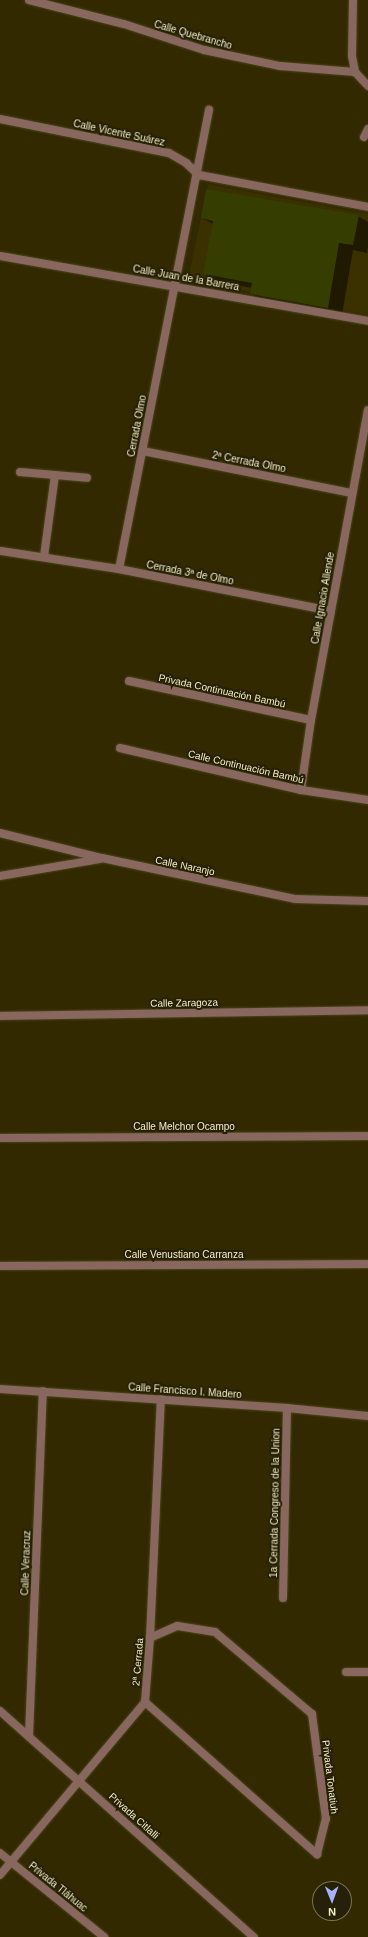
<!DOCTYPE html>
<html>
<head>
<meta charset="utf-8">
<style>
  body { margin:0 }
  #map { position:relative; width:368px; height:1937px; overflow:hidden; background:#322900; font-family:Helvetica,sans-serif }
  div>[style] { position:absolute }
  .built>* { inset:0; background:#3a3000 }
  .shadow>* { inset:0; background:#0007 }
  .building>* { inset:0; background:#363d00 }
  .roads { filter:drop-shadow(0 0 1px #4d441c) drop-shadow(0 0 1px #4d441c) }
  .minor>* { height:8px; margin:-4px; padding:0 4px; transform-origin:4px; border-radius:4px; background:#88685e }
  span { translate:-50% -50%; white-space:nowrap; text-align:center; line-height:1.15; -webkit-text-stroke:4px #252007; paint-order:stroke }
  .street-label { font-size:10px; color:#f5edc6 }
  .north { position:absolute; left:312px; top:1881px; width:40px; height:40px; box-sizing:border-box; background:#252007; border:1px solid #787253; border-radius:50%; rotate:179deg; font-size:11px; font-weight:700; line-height:16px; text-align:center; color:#f5edc6 }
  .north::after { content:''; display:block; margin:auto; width:14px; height:18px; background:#a6b1fc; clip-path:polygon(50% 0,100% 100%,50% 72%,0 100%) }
</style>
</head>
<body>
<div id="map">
  <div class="built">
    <div style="clip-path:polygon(208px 184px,368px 214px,368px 315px,188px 280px)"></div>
  </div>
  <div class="shadow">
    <div style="clip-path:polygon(358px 216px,368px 222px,368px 247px,367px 253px,353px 250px,342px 315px,265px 302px,251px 294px,252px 288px,218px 282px,205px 274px,213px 224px,202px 218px)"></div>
  </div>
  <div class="building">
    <div style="clip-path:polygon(206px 189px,359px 215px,353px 245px,339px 243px,328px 308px,250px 294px,252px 283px,203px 274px,213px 221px,201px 218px)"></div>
  </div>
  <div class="roads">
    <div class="minor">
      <div style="left:29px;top:0;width:98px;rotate:14.2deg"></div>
      <div style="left:124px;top:24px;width:84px;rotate:18deg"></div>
      <div style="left:204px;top:50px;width:78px;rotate:11.9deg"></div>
      <div style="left:280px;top:66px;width:75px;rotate:4.6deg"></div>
      <div style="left:353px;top:0;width:56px;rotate:91deg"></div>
      <div style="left:352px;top:56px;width:16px;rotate:79deg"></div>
      <div style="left:355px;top:72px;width:19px;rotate:47deg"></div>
      <div style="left:0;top:119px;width:172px;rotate:11.4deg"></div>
      <div style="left:169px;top:153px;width:20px;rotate:30deg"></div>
      <div style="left:186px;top:163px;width:18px;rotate:43deg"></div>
      <div style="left:199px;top:175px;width:172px;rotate:10.7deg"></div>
      <div style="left:364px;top:137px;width:9px;rotate:-63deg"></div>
      <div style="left:0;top:256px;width:374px;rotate:10deg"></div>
      <div style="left:143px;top:451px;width:213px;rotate:11.4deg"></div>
      <div style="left:20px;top:472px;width:35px;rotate:5deg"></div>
      <div style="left:55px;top:475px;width:82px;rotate:97.7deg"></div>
      <div style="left:55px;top:475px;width:32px;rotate:5deg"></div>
      <div style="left:1px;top:551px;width:119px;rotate:8.7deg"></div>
      <div style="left:119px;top:569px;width:216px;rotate:11.2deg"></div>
      <div style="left:119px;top:569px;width:468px;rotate:-78.9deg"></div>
      <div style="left:129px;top:681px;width:186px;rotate:12.1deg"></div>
      <div style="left:120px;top:748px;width:186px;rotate:13.1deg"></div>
      <div style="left:301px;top:790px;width:68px;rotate:8.5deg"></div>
      <div style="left:301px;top:790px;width:71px;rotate:-81.9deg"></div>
      <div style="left:311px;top:720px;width:315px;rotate:-79.6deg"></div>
      <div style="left:0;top:833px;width:105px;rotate:13.8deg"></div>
      <div style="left:102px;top:858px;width:197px;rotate:12deg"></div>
      <div style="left:295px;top:899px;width:73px;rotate:1.6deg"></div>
      <div style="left:0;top:876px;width:101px;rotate:-9.6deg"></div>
      <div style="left:0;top:1016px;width:368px;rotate:-0.9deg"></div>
      <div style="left:0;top:1138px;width:368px;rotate:-0.3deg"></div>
      <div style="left:0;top:1266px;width:368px;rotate:-0.3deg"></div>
      <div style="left:0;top:1389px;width:288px;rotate:3.8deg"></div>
      <div style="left:287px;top:1408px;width:81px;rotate:5.6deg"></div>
      <div style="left:283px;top:1598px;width:190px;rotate:-88.8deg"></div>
      <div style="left:346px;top:1672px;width:22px"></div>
      <div style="left:145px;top:1702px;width:230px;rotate:41.5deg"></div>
      <div style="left:317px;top:1854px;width:36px;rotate:-76deg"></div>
      <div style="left:326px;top:1819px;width:106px;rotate:-97.6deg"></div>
      <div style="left:312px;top:1714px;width:127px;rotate:-139.8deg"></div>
      <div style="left:215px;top:1632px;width:38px;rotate:-171deg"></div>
      <div style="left:177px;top:1626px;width:30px;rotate:156deg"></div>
      <div style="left:0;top:1711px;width:340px;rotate:41.7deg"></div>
      <div style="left:29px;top:1736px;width:345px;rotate:-87.7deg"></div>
      <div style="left:0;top:1853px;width:134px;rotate:38.9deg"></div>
      <div style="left:0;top:1875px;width:226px;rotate:-50deg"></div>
      <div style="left:145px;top:1702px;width:64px;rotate:-85.5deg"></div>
      <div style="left:150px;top:1638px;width:239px;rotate:-87.4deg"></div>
    </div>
  </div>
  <div class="street-label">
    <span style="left:193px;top:35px;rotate:16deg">Calle Quebrancho</span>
    <span style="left:119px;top:133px;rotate:12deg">Calle Vicente Suárez</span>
    <span style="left:186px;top:278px;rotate:10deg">Calle Juan de la Barrera</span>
    <span style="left:137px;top:426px;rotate:-79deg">Cerrada Olmo</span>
    <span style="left:249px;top:462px;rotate:11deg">2ª Cerrada Olmo</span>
    <span style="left:190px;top:573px;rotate:11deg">Cerrada 3ª de Olmo</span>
    <span style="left:323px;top:598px;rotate:-80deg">Calle Ignacio Allende</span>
    <span style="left:222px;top:691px;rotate:12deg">Privada Continuación Bambú</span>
    <span style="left:246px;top:767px;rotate:13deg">Calle Continuación Bambú</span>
    <span style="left:185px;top:866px;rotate:12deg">Calle Naranjo</span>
    <span style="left:184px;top:1003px;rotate:-1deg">Calle Zaragoza</span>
    <span style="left:184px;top:1127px">Calle Melchor Ocampo</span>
    <span style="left:184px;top:1255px">Calle Venustiano Carranza</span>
    <span style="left:185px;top:1391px;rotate:4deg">Calle Francisco I. Madero</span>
    <span style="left:275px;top:1503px;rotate:-89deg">1a Cerrada Congreso de la Union</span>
    <span style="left:26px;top:1563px;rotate:-88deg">Calle Veracruz</span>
    <span style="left:138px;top:1662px;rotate:-85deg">2ª Cerrada</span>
    <span style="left:330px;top:1777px;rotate:83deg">Privada Tonatiuh</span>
    <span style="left:134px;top:1816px;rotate:42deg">Privada Citlalli</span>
    <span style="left:58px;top:1887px;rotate:39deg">Privada Tláhuac</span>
  </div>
  <div class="north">N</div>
</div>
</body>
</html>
